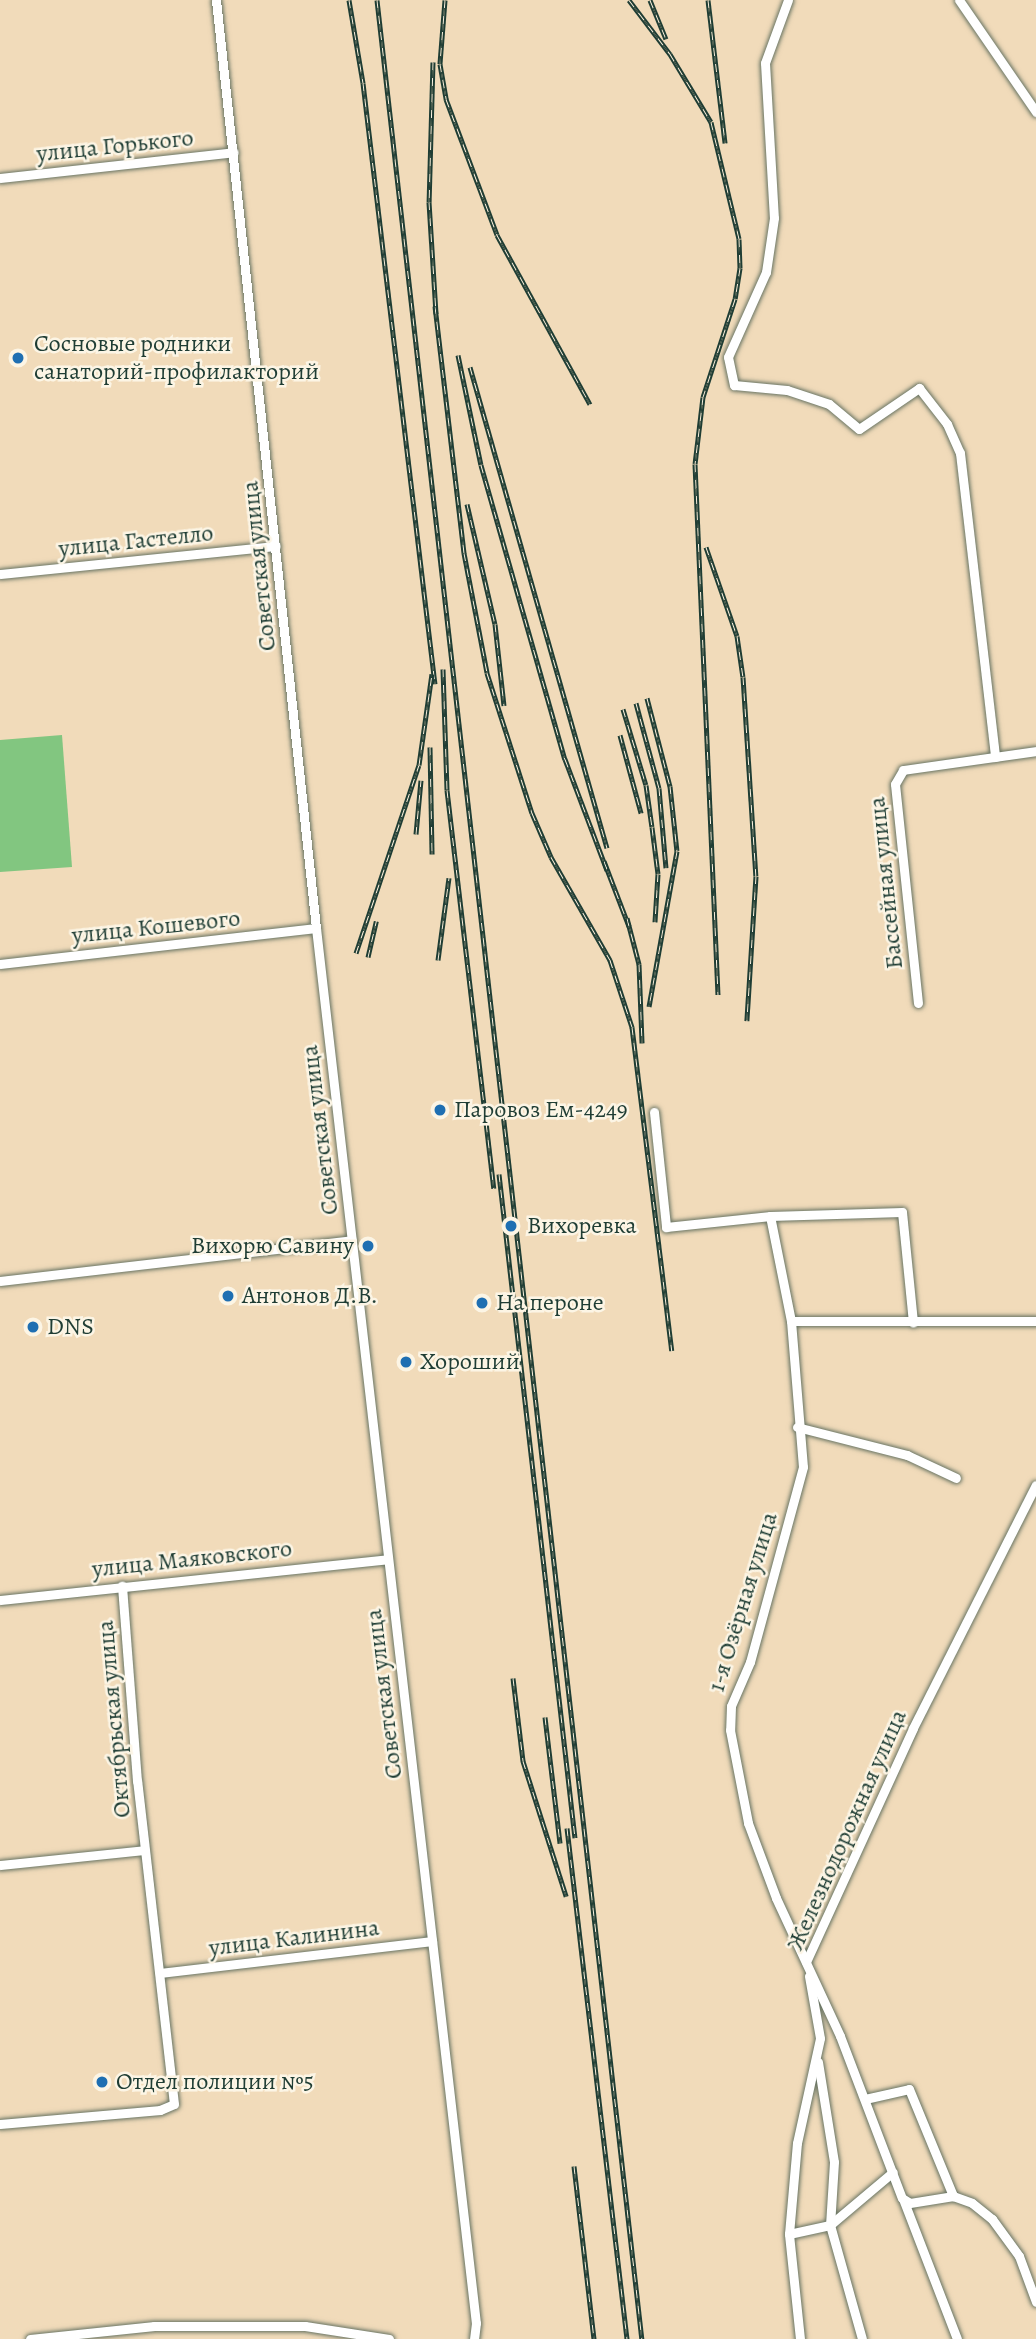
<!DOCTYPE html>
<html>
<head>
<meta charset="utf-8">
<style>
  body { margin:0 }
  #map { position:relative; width:1036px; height:2339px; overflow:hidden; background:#f1dbba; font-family:Alegreya,serif }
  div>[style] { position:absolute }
  .green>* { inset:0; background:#82c680 }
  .roads { filter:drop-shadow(0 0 2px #687463) drop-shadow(0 0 2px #687463) }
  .minor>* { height:9px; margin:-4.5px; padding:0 4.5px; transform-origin:4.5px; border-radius:4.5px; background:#fff }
  .rail>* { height:5px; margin-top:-2.5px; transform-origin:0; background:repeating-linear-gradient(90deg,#fcf5e5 0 8px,#1f3d34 0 16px); box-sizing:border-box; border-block:2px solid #1f3d34 }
  .dots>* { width:19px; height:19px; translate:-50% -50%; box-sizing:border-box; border:4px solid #fcf5e5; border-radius:50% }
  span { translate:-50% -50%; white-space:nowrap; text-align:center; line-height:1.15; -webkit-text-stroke:5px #fcf5e5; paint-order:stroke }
  .street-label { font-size:24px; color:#1f3d34 }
  .poi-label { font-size:24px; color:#1f3d34 }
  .left { translate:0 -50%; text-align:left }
  .right { translate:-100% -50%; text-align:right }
</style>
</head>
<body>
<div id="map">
  <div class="green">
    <div style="clip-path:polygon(62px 735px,72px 867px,0 872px,0 740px)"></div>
  </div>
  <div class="roads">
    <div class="minor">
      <div style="left:216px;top:0;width:933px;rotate:83.85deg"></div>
      <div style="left:316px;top:928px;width:1404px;rotate:83.46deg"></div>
      <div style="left:476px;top:2323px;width:16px;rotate:97deg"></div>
      <div style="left:788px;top:0;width:67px;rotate:110.1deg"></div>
      <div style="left:765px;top:63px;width:155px;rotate:86.7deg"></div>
      <div style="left:774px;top:218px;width:55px;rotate:98.4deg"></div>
      <div style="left:766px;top:272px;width:93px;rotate:114.1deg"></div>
      <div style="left:728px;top:357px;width:29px;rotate:78deg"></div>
      <div style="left:734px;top:385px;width:53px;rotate:5.4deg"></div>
      <div style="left:787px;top:390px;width:44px;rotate:18.4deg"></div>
      <div style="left:829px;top:404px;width:39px;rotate:40deg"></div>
      <div style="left:859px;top:429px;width:73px;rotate:-34.3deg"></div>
      <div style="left:919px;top:388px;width:46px;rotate:52.1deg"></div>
      <div style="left:947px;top:424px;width:32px;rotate:66deg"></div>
      <div style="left:960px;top:453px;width:306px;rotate:83.4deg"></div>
      <div style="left:959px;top:0;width:136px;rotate:55.5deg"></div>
      <div style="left:0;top:178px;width:235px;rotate:-6.3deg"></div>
      <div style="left:0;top:574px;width:277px;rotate:-5.8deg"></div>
      <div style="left:0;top:964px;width:318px;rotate:-6.5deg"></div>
      <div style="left:918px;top:1003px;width:220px;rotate:-96deg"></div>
      <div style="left:895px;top:784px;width:16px;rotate:-60deg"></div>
      <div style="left:903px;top:770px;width:134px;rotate:-8.1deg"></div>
      <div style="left:654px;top:1112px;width:116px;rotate:84deg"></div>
      <div style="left:666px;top:1227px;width:105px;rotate:-6deg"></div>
      <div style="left:770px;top:1216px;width:132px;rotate:-1.7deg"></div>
      <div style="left:902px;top:1212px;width:111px;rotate:84.3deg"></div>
      <div style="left:770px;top:1216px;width:107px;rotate:78.7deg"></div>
      <div style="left:791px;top:1321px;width:146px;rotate:85.3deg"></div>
      <div style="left:803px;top:1467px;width:202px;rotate:105.2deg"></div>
      <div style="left:750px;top:1662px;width:48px;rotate:113.4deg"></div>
      <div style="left:731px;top:1706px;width:24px;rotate:92deg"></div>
      <div style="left:730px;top:1730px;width:95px;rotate:79deg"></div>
      <div style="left:748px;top:1823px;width:80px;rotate:69.5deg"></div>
      <div style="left:776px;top:1898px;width:152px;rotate:65.1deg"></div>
      <div style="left:840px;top:2036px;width:173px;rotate:69.1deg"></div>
      <div style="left:902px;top:2198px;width:9px;rotate:32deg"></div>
      <div style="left:910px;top:2203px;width:44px;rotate:-9.2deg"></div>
      <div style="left:953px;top:2196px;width:20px;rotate:20deg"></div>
      <div style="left:972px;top:2203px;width:26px;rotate:39deg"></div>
      <div style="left:992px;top:2219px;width:46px;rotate:53.9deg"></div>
      <div style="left:1019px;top:2256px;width:49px;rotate:69.7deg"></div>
      <div style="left:0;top:1281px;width:354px;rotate:-6.6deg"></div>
      <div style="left:791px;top:1321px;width:245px"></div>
      <div style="left:797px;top:1427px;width:114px;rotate:14.3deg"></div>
      <div style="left:907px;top:1455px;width:54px;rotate:25.1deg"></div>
      <div style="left:0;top:1600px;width:390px;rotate:-6deg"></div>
      <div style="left:0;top:1865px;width:145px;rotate:-5.9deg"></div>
      <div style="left:806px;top:1962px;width:257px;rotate:-65.4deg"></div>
      <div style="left:913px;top:1728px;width:272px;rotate:-63.2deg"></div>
      <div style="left:160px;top:1973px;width:274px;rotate:-6.7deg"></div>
      <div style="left:818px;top:2062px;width:101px;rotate:80.9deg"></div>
      <div style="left:834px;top:2162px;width:63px;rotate:93.6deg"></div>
      <div style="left:830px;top:2225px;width:118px;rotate:74.3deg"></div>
      <div style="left:865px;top:2099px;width:45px;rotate:-12.8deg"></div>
      <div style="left:909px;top:2089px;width:116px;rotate:67.6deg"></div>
      <div style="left:0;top:2124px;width:161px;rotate:-5deg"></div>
      <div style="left:160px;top:2110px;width:15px;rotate:-23deg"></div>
      <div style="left:174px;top:2104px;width:325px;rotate:-96.5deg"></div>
      <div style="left:137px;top:1781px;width:196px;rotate:-94.4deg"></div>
      <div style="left:903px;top:2199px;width:150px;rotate:68.9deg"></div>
      <div style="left:789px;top:2234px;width:42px;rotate:-12.4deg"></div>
      <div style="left:830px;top:2225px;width:82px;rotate:-40.1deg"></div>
      <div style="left:30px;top:2339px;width:125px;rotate:-6deg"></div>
      <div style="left:154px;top:2326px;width:151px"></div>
      <div style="left:305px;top:2326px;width:85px;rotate:8.8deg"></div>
      <div style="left:800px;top:2339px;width:106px;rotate:-96deg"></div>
      <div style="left:789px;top:2234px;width:91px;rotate:-85deg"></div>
      <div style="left:797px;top:2143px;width:107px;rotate:-77.6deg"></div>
      <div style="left:820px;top:2038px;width:63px;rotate:-100.1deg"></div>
    </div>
  </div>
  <div class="rail">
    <div style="left:349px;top:0;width:84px;rotate:80.4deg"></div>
    <div style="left:363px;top:83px;width:605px;rotate:83.17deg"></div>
    <div style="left:377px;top:0;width:2354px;rotate:83.54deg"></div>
    <div style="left:445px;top:0;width:64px;rotate:94.5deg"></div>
    <div style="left:440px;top:64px;width:36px;rotate:80deg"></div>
    <div style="left:446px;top:99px;width:145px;rotate:69.4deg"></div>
    <div style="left:497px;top:235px;width:193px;rotate:61.2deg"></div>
    <div style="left:629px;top:0;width:68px;rotate:52.8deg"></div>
    <div style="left:670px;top:54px;width:79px;rotate:58.9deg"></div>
    <div style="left:711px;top:122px;width:120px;rotate:76.5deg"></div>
    <div style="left:739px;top:239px;width:29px;rotate:88deg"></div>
    <div style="left:740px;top:268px;width:31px;rotate:99deg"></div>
    <div style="left:735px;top:299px;width:103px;rotate:108.1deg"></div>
    <div style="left:703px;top:397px;width:67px;rotate:96.8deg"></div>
    <div style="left:695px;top:464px;width:531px;rotate:87.52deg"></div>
    <div style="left:650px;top:0;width:42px;rotate:67.7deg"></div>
    <div style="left:708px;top:0;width:144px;rotate:83.2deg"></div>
    <div style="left:433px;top:62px;width:140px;rotate:91.6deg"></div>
    <div style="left:429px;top:202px;width:112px;rotate:86.4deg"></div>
    <div style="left:435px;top:306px;width:249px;rotate:83.3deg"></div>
    <div style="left:464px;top:553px;width:122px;rotate:79.1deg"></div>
    <div style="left:487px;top:673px;width:147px;rotate:72.2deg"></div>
    <div style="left:532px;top:813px;width:48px;rotate:66.6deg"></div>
    <div style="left:551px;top:857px;width:119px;rotate:60.2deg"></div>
    <div style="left:610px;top:960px;width:71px;rotate:71.8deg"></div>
    <div style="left:632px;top:1027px;width:326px;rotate:83deg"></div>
    <div style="left:458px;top:355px;width:112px;rotate:78.2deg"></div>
    <div style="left:481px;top:465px;width:306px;rotate:74.1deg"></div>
    <div style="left:565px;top:759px;width:119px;rotate:69.3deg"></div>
    <div style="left:470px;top:367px;width:500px;rotate:74.1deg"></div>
    <div style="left:467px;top:504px;width:123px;rotate:76.9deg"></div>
    <div style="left:495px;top:624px;width:82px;rotate:83.7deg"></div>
    <div style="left:706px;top:547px;width:94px;rotate:70.8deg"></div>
    <div style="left:737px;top:636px;width:41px;rotate:81.7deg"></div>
    <div style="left:743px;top:677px;width:199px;rotate:86.3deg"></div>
    <div style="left:756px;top:876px;width:145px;rotate:93.6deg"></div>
    <div style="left:443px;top:669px;width:121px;rotate:88.1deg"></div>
    <div style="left:447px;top:790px;width:401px;rotate:83.3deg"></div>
    <div style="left:647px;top:698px;width:91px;rotate:75.4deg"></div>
    <div style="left:670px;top:786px;width:65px;rotate:83.9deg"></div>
    <div style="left:677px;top:851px;width:158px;rotate:100.2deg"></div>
    <div style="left:636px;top:703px;width:88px;rotate:74.9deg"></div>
    <div style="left:659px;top:788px;width:80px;rotate:85deg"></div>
    <div style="left:623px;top:709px;width:79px;rotate:73.2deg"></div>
    <div style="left:646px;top:785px;width:42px;rotate:81.9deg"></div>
    <div style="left:652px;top:827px;width:47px;rotate:82.7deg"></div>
    <div style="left:658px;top:874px;width:48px;rotate:93.6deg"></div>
    <div style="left:620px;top:735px;width:81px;rotate:74.9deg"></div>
    <div style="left:430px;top:747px;width:107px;rotate:88.9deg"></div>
    <div style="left:416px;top:834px;width:54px;rotate:-84.7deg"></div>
    <div style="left:604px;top:861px;width:70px;rotate:69deg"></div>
    <div style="left:627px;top:918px;width:48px;rotate:75.4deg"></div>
    <div style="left:639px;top:964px;width:79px;rotate:87.8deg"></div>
    <div style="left:356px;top:953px;width:198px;rotate:-71.5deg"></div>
    <div style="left:419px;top:765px;width:92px;rotate:-81.9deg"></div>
    <div style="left:368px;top:957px;width:37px;rotate:-77deg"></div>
    <div style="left:438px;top:960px;width:83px;rotate:-82.4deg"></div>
    <div style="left:499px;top:1174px;width:668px;rotate:83.47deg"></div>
    <div style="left:513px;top:1678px;width:84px;rotate:83.1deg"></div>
    <div style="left:523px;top:1761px;width:142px;rotate:72.3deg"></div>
    <div style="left:545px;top:1717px;width:127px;rotate:83.2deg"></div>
    <div style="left:567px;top:1828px;width:515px;rotate:83.3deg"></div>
    <div style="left:574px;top:2166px;width:174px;rotate:83.4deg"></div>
  </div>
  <div class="dots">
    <div style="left:18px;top:358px;background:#1f6fb2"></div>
    <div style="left:440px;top:1110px;background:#1f6fb2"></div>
    <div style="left:511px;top:1226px;background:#1f6fb2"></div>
    <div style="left:368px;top:1246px;background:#1f6fb2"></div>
    <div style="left:228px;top:1296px;background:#1f6fb2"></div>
    <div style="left:482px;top:1303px;background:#1f6fb2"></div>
    <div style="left:33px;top:1327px;background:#1f6fb2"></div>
    <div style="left:406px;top:1362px;background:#1f6fb2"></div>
    <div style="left:102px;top:2082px;background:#1f6fb2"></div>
  </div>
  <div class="street-label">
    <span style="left:115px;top:146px;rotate:-6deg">улица Горького</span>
    <span style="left:136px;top:541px;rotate:-6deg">улица Гастелло</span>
    <span style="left:259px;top:566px;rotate:-96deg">Советская улица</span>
    <span style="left:886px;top:883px;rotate:-96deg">Бассейная улица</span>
    <span style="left:156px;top:927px;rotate:-6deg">улица Кошевого</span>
    <span style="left:320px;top:1130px;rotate:-97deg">Советская улица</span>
    <span style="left:192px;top:1559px;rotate:-6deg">улица Маяковского</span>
    <span style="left:743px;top:1602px;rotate:-73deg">1-я Озёрная улица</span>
    <span style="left:384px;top:1694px;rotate:-97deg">Советская улица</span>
    <span style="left:114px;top:1719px;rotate:-95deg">Октябрьская улица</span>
    <span style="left:847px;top:1830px;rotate:-66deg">Железнодорожная улица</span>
    <span style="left:294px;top:1938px;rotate:-7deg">улица Калинина</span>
  </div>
  <div class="poi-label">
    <span class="left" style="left:34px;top:358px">Сосновые родники<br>санаторий-профилакторий</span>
    <span class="left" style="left:454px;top:1110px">Паровоз Ем-4249</span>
    <span class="left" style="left:527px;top:1226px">Вихоревка</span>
    <span class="right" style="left:354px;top:1246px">Вихорю Савину</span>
    <span class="left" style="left:242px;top:1296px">Антонов Д.В.</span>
    <span class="left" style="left:496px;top:1303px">На пероне</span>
    <span class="left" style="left:47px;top:1327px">DNS</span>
    <span class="left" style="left:420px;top:1362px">Хороший</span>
    <span class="left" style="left:116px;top:2082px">Отдел полиции №5</span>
  </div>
</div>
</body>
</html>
